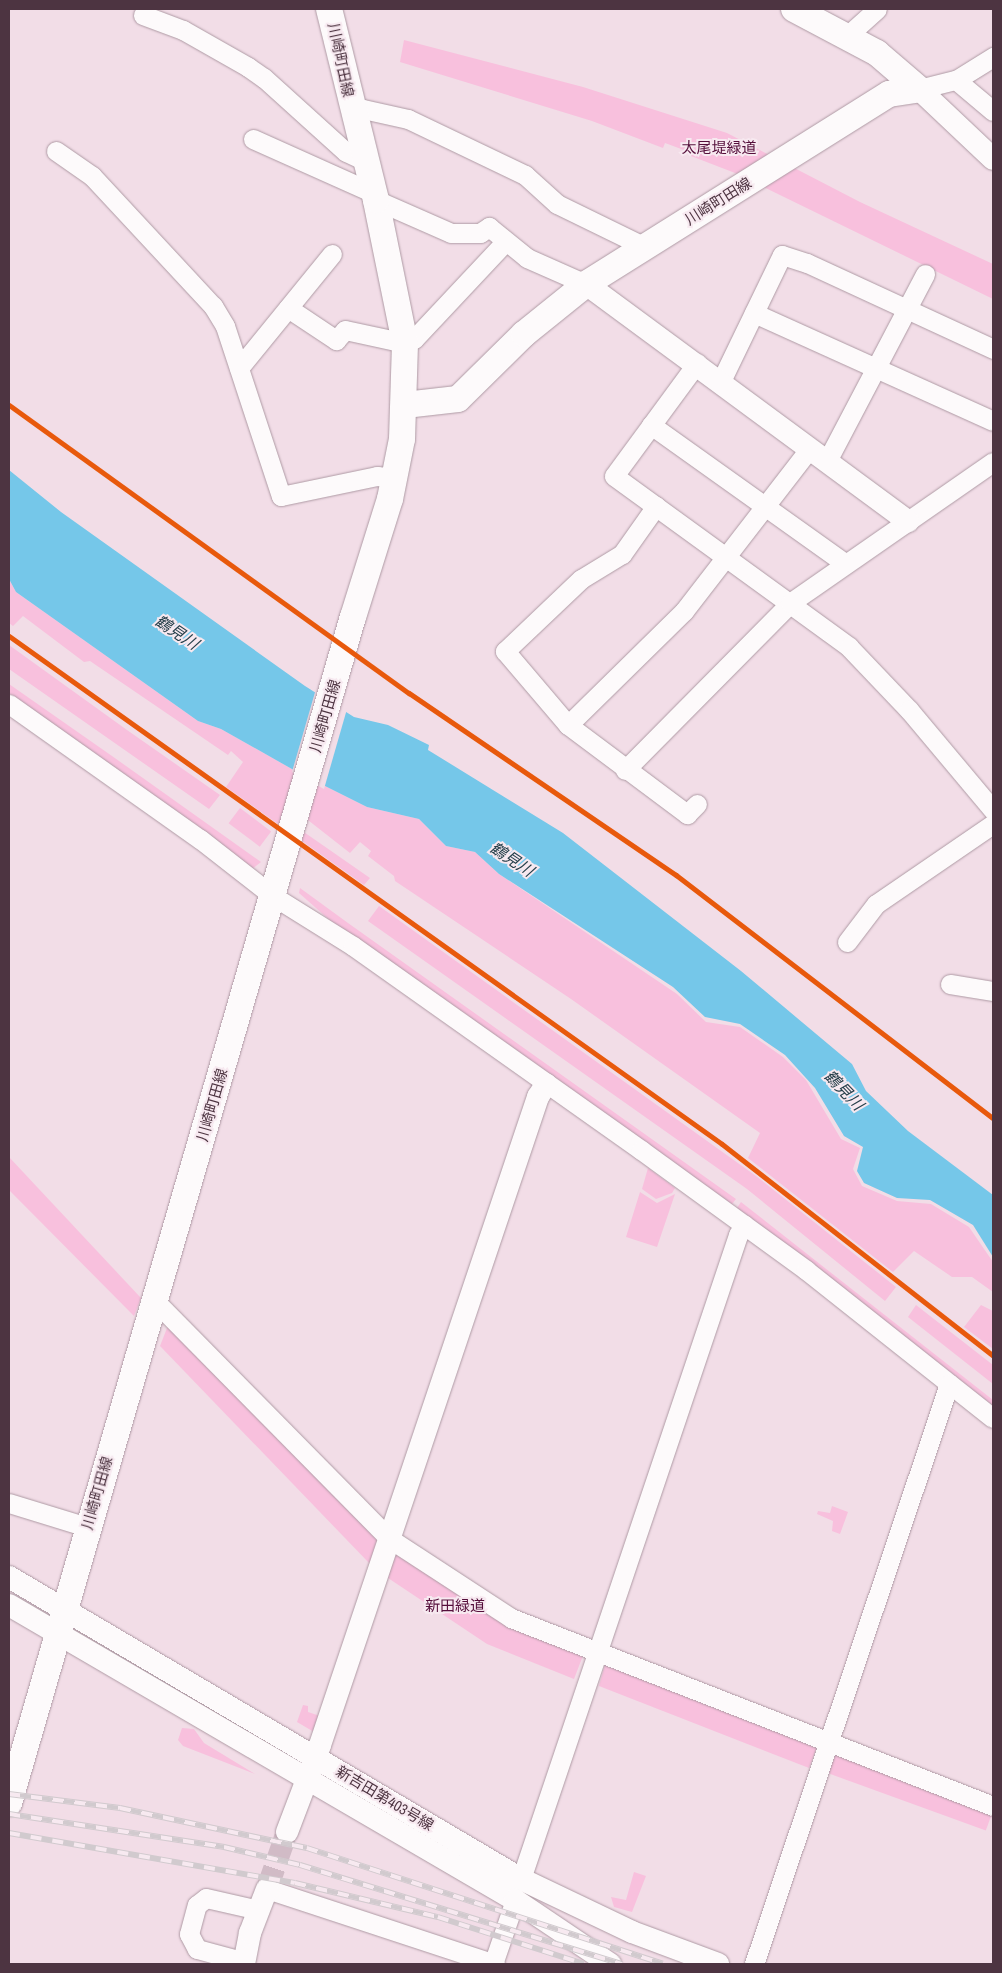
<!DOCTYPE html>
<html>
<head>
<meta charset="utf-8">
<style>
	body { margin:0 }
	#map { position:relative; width:1002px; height:1973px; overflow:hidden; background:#f2dde7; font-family:"Archivo Narrow","Noto Sans JP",sans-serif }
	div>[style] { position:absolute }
	.green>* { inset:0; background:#f8c0dd; transform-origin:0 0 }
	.water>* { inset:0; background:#75c7e9 }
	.pier>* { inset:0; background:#f2dde7 }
	.tertiary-tunnel>* { height:22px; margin-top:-11px; transform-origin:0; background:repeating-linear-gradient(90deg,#d1bbc6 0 22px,transparent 0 33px) }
	.roads { filter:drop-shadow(0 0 1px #ae9aa4) drop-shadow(0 0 1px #ae9aa4) }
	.minor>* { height:19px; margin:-9.5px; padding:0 9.5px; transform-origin:9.5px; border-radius:9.5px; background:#fdfafb }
	.tertiary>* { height:22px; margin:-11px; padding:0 11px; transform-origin:11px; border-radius:11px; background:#fdfafb }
	.secondary>* { height:26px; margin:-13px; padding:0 13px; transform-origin:13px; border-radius:13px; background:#fdfafb }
	.rail>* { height:5.5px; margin-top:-2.75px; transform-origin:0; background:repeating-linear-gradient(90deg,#f7e9f0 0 11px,#d1cace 0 22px); box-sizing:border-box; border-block:1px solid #d1cace }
	.cycleway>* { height:5px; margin:-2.5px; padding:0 2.5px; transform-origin:2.5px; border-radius:2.5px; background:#e8590c }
	span { translate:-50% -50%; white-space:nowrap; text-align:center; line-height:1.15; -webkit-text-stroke:4px #f7e9f0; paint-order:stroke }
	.street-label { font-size:15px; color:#4d3441 }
	.park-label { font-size:15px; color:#550f3b }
	.water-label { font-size:16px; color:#253f4a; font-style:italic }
	.frame { position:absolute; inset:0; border:10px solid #4d3441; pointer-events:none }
</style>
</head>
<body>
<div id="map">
	<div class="green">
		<i style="clip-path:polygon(404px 40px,583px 87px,727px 133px,860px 202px,993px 264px,993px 299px,735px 173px,691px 156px,692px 153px,665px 143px,663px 148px,592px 121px,400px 62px)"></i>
		<i style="clip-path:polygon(9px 579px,16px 592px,198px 721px,221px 729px,299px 773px,367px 807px,419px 819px,446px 846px,475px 852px,499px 874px,677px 994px,706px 1022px,740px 1027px,783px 1057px,806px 1080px,841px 1139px,860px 1148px,853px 1169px,862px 1186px,897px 1201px,931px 1204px,969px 1227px,993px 1262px,993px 1292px,972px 1277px,952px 1277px,914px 1251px,893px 1272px,748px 1158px,760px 1133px,571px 999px,395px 881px,394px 876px,368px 856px,371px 851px,360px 842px,350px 853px,290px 806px,288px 821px,370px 878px,364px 885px,226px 787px,243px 762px,231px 751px,228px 755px,90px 661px,84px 662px,23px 616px,13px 626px,9px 623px)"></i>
		<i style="clip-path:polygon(9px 645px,127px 730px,220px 795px,209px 809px,9px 669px)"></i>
		<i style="clip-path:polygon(9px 684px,112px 756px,261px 862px,252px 869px,9px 694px)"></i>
		<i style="left:240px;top:808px;width:39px;height:19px;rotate:37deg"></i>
		<i style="clip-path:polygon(300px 888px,348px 923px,736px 1199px,729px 1208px,342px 931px,299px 893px)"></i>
		<i style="clip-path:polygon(379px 906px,756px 1176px,896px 1287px,885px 1301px,747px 1189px,368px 921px)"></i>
		<i style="clip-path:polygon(9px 1157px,141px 1298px,134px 1316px,9px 1190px)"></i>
		<i style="clip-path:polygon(648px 1168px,675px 1188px,672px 1193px,656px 1199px,642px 1189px)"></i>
		<i style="clip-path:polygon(640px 1192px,657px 1203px,675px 1194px,657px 1247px,626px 1237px)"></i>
		<i style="clip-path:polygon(741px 1202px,993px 1400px,993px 1406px,737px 1208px)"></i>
		<i style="clip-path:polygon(916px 1305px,993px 1365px,993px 1384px,908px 1317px)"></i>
		<i style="clip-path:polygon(981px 1305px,993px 1311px,993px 1349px,964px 1327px)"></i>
		<i style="clip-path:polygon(169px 1323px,380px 1538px,370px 1564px,160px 1346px)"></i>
		<i style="clip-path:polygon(832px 1506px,848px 1512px,840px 1534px,832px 1531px,833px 1521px,817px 1514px,818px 1511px,830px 1513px)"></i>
		<i style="clip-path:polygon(403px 1553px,584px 1653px,574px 1679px,487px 1644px,388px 1578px,393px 1555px)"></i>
		<i style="clip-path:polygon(606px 1661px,817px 1747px,809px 1768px,599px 1686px)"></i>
		<i style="clip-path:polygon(303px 1705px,308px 1706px,308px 1712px,320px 1716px,314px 1732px,297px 1722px)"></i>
		<i style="clip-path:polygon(182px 1728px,194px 1729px,204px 1743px,255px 1774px,183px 1746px,178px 1740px)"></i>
		<i style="left:831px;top:1753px;width:172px;height:20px;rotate:20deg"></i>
		<i style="clip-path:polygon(634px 1872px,646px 1876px,632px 1912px,614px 1907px,611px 1897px,626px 1900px)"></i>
	</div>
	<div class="water">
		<i style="clip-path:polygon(9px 470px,61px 512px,305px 686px,354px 717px,388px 725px,429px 745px,428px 750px,563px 833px,741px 971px,852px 1064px,866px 1091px,908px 1131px,993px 1195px,993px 1257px,973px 1225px,930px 1200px,897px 1198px,864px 1183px,857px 1171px,863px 1147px,844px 1136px,815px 1088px,785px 1055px,740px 1024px,705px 1017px,673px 987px,499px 874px,475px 852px,446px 846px,419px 819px,367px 807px,299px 773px,221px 729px,198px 721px,16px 592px,9px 579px)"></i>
	</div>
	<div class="pier">
		<i style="clip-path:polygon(316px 689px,347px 709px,324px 789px,292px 772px)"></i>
	</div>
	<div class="tertiary-tunnel">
		<i style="left:267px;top:1889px;width:60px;rotate:-70.7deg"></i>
	</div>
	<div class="roads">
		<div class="minor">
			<i style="left:143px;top:15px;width:43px;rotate:20.6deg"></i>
			<i style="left:183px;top:30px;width:75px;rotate:29.6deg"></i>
			<i style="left:248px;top:67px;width:19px;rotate:35deg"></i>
			<i style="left:264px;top:78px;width:110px;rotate:42.1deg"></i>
			<i style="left:346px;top:152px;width:23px;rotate:25deg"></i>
			<i style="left:847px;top:36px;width:40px;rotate:-42deg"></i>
			<i style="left:956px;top:80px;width:48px;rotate:40deg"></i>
			<i style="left:919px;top:89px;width:38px;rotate:-14deg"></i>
			<i style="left:956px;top:80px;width:44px;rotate:-31.9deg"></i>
			<i style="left:353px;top:112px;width:10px;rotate:-17deg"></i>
			<i style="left:363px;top:109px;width:46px;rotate:12.5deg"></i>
			<i style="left:408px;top:119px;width:130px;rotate:25.6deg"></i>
			<i style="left:525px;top:175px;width:43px;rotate:42.2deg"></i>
			<i style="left:557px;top:204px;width:98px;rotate:26deg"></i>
			<i style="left:253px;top:139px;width:133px;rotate:24.1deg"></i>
			<i style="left:56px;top:151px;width:44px;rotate:34.8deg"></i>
			<i style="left:92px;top:176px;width:178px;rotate:47.1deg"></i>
			<i style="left:213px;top:306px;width:23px;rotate:59deg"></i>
			<i style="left:225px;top:326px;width:179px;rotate:71.8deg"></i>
			<i style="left:281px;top:496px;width:98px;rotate:-11.8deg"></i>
			<i style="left:377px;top:476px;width:18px;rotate:6deg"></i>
			<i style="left:376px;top:200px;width:82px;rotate:23.7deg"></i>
			<i style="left:451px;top:233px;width:29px"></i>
			<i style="left:480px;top:233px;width:11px;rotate:-34deg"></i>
			<i style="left:489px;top:227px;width:49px;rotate:39.2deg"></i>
			<i style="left:527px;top:258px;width:64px;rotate:23.8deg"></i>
			<i style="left:288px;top:308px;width:58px;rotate:33.7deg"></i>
			<i style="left:336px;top:340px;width:13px;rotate:-48deg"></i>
			<i style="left:345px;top:330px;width:61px;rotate:12.2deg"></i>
			<i style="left:405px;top:343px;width:10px;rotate:-24deg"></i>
			<i style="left:414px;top:339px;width:134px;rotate:-46.8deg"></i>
			<i style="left:754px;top:313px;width:262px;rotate:24.3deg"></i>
			<i style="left:697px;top:363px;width:140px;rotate:126.3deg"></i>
			<i style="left:614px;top:476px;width:291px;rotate:36deg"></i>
			<i style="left:849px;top:647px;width:87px;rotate:46.4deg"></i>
			<i style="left:909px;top:710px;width:131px;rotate:50deg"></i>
			<i style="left:239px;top:368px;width:147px;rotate:-50.8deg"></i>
			<i style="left:721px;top:381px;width:140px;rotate:-64.2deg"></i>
			<i style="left:782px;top:255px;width:26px;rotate:18deg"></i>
			<i style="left:807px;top:263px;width:205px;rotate:24.8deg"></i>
			<i style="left:651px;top:425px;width:239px;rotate:35.5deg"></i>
			<i style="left:827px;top:461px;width:211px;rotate:-62.3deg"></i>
			<i style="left:656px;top:506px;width:59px;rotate:125.3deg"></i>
			<i style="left:622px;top:554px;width:48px;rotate:148.6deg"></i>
			<i style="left:581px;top:579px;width:105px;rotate:136.5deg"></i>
			<i style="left:505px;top:651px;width:97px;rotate:49.6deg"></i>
			<i style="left:568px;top:725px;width:149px;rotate:36.8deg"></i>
			<i style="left:687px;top:814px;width:14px;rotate:-45deg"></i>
			<i style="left:9px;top:704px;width:234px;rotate:35.3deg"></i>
			<i style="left:200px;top:839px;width:93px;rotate:38deg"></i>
			<i style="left:273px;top:896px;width:94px;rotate:32deg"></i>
			<i style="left:353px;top:946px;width:353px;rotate:35.3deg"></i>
			<i style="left:641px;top:1150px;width:204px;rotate:36deg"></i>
			<i style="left:806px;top:1270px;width:238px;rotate:38.4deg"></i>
			<i style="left:568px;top:725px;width:163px;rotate:-44.5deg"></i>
			<i style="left:684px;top:611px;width:206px;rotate:-52.3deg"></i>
			<i style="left:625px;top:770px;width:235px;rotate:-45.3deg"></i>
			<i style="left:790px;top:603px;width:247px;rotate:-34.8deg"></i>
			<i style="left:847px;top:942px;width:48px;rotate:-52.7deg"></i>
			<i style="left:876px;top:904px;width:142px;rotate:-34.4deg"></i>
			<i style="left:950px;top:984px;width:44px;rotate:9.2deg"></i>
			<i style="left:154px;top:1300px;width:336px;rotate:45.4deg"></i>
			<i style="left:390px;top:1539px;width:145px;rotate:33.1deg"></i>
			<i style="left:511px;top:1618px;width:517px;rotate:21.31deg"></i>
			<i style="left:9px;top:1503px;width:82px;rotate:17.1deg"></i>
			<i style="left:521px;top:1879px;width:680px;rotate:-71.38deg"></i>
			<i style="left:738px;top:1235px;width:12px;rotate:-59deg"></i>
			<i style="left:267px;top:1889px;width:240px;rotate:18.2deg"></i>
			<i style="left:245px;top:1962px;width:50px;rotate:-164.8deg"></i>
			<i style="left:197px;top:1949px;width:17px;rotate:-118deg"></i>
			<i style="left:189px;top:1934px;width:30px;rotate:-75deg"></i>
			<i style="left:197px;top:1905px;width:11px;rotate:-38deg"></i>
			<i style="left:206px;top:1898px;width:54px;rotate:12.8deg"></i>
			<i style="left:493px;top:1964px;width:68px;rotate:-71deg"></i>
			<i style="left:754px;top:1964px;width:612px;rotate:-71.42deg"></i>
		</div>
		<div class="tertiary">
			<i style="left:919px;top:89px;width:102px;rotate:43.4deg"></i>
			<i style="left:586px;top:284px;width:400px;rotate:36.4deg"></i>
			<i style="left:9px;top:1577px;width:594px;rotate:30.53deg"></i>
			<i style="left:521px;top:1879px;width:123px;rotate:25.5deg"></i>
			<i style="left:632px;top:1932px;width:92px;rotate:20.4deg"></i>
			<i style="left:9px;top:1605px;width:586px;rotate:30.24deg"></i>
			<i style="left:515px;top:1900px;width:115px;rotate:34deg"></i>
			<i style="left:287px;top:1832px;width:93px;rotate:-69.2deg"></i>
			<i style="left:320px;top:1745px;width:684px;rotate:-71.41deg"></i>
			<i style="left:538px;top:1097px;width:15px;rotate:-58deg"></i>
			<i style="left:244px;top:1964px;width:32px;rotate:-79deg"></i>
			<i style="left:250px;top:1933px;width:47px;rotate:-68.9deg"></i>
		</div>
		<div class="secondary">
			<i style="left:794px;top:9px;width:94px;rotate:27.9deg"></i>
			<i style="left:877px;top:53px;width:55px;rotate:40.6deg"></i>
			<i style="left:405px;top:405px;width:53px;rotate:-6.5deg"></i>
			<i style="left:458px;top:399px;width:93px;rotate:-44.6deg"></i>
			<i style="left:524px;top:334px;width:80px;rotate:-38.9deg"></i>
			<i style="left:586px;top:284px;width:358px;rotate:-32.1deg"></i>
			<i style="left:889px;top:94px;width:30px;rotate:-9deg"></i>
			<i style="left:9px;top:1803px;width:1235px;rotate:-73.83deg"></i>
			<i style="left:353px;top:617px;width:124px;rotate:-72.6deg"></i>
			<i style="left:390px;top:499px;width:61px;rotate:-78.7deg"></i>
			<i style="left:402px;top:439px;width:96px;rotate:-88.2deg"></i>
			<i style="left:405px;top:343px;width:146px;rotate:-101.5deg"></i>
			<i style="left:376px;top:200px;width:197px;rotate:-103.8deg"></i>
		</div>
	</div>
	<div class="rail">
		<i style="left:9px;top:1794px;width:112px;rotate:7.2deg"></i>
		<i style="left:120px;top:1808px;width:191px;rotate:12.1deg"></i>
		<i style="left:307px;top:1848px;width:374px;rotate:18deg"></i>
		<i style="left:9px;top:1814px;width:218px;rotate:8.7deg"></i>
		<i style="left:224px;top:1847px;width:78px;rotate:13.3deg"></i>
		<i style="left:300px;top:1865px;width:337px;rotate:17.1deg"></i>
		<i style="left:9px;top:1833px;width:290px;rotate:9.9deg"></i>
		<i style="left:295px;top:1883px;width:147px;rotate:13.4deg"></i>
		<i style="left:438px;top:1917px;width:153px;rotate:17.8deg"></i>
	</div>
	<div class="cycleway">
		<i style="left:9px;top:405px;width:493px;rotate:35.8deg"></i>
		<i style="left:409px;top:693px;width:323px;rotate:34.3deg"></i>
		<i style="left:676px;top:875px;width:399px;rotate:37.5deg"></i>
		<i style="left:9px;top:636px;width:875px;rotate:35.47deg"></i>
		<i style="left:722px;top:1144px;width:344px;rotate:38deg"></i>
	</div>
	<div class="street-label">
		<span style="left:341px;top:60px;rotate:78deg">川崎町田線</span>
		<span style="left:718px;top:201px;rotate:-32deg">川崎町田線</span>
		<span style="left:325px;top:716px;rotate:-74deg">川崎町田線</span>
		<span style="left:212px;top:1105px;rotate:-74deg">川崎町田線</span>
		<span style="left:97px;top:1493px;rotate:-74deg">川崎町田線</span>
		<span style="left:385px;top:1798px;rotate:31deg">新吉田第403号線</span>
	</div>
	<div class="park-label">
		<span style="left:719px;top:148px">太尾堤緑道</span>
		<span style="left:455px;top:1606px">新田緑道</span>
	</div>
	<div class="water-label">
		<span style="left:177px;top:632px;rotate:34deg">鶴見川</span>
		<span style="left:512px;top:859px;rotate:34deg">鶴見川</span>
		<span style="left:844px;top:1090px;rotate:46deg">鶴見川</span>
	</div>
	<div class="frame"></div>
</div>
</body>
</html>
